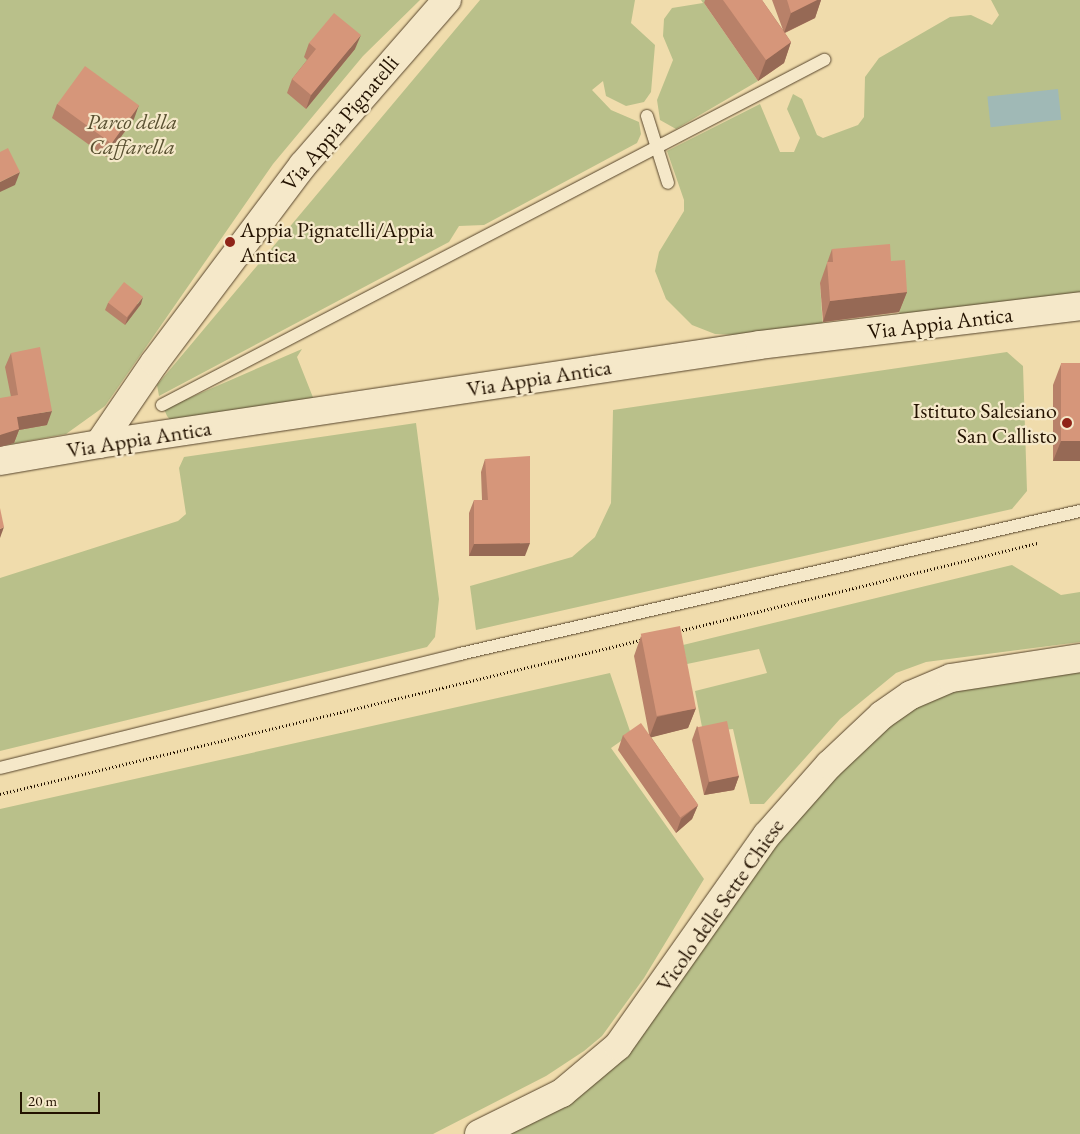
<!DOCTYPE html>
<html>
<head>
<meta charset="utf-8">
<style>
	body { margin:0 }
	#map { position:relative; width:1080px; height:1134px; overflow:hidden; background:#f0dcac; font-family:"EB Garamond",serif }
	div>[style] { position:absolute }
	.green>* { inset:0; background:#b9c08a }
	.water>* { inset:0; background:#a0b9b6; transform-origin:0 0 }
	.path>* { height:3px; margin-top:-1.5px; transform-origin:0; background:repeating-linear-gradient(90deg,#231200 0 1px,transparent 0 3.5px) }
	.roads { filter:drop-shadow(0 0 1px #56442b) drop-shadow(0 0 1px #56442b) }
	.service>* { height:12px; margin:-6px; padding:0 6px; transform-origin:6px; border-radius:6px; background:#f5e8c9 }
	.tertiary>* { height:28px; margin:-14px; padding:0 14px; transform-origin:14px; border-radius:14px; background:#f5e8c9 }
	.secondary>* { height:28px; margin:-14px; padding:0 14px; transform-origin:14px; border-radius:14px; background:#f5e8c9 }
	.wall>* { inset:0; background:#b88169 }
	.shaded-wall>* { inset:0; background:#966955 }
	.building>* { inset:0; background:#d6967a; transform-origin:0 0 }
	.dots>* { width:14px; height:14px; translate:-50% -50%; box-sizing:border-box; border:2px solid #f5e8c9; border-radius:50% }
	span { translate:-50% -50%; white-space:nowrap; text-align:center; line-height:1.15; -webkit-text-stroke:4.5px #f5e8c9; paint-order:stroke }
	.park-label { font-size:22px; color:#584f30; font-style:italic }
	.street-label { font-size:22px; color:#231200 }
	.poi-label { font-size:22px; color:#231200 }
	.left { translate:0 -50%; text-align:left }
	.right { translate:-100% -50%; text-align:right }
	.scale { position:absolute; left:20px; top:1092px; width:80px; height:22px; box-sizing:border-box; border:2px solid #231200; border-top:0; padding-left:6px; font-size:15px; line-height:18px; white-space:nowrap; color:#231200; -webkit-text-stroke:4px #f5e8c9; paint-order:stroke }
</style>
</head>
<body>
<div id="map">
	<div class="green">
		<i style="clip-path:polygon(0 0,420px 0,363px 56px,273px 164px,105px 406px,66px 434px,0 446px)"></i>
		<i style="clip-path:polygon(480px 0,635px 0,631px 23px,655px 45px,651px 92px,644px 102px,626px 106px,606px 96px,603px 81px,592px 90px,611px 110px,639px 122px,641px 134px,637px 143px,484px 225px,459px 226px,449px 242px,159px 396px,157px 385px)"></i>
		<i style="clip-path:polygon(701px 0,708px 0,704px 3px,758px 81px,676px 129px,660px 120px,657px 100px,673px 60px,663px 36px,664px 19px,672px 8px,703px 3px)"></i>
		<i style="clip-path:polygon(991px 0,1080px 0,1080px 293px,900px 322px,897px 281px,825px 269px,825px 283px,820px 283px,823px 328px,738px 335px,715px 334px,692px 325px,666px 299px,655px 271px,659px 252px,684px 211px,684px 200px,667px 151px,760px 104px,780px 152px,794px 152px,800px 138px,787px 109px,793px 94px,802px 99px,817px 135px,823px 138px,858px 125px,864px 117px,865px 77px,879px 58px,950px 17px,971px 15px,992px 25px,999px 15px)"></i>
		<i style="clip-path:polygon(302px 349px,297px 357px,314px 400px,173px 423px,167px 416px,164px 409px)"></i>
		<i style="clip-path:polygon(1007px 352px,1023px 366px,1027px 491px,1012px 509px,476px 630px,470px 586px,572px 557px,595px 537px,611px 503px,613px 410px)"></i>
		<i style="clip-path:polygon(416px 423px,439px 599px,435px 637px,427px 647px,0 751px,0 578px,178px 521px,186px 514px,179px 468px,184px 457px)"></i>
		<i style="clip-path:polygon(1012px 565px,1061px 595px,1080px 592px,1080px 642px,926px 662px,896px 673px,840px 719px,764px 804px,750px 804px,733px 729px,703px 732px,695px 691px,767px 673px,759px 649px,687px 664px,683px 645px)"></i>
		<i style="clip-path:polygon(1080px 668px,1080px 1134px,499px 1134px,566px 1100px,755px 861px,865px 739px,944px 688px)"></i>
		<i style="clip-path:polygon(610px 673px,631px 734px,611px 748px,704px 879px,644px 978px,602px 1036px,584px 1051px,546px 1076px,433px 1134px,0 1134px,0 809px)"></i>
	</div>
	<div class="water">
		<i style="left:1058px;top:89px;width:31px;height:71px;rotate:84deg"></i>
	</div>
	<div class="path">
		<i style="left:679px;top:631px;width:369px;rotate:-13.8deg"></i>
		<i style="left:0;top:794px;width:659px;rotate:-13.51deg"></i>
	</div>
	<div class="roads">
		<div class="service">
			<i style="left:647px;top:116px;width:70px;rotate:72.6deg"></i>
			<i style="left:162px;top:405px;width:747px;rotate:-27.53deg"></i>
			<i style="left:0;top:768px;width:474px;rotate:-13.9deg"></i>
			<i style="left:460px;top:654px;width:636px;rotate:-12.99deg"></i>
		</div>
		<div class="tertiary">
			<i style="left:0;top:461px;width:100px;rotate:-9.7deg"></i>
		</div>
		<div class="secondary">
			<i style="left:99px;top:444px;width:668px;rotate:-8.52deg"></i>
			<i style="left:760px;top:345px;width:322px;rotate:-6.9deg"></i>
			<i style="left:99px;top:444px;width:99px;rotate:-55.7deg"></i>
			<i style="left:155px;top:362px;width:246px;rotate:-53.1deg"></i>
			<i style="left:303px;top:165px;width:219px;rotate:-48.9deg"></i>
			<i style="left:479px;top:1134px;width:93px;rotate:-26.3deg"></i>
			<i style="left:562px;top:1093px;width:73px;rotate:-40deg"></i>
			<i style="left:618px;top:1046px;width:258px;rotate:-54.8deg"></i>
			<i style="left:767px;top:835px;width:94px;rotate:-48.5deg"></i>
			<i style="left:829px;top:765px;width:73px;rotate:-43.3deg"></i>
			<i style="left:882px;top:715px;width:35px;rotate:-35deg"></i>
			<i style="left:911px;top:695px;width:43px;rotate:-23deg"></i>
			<i style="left:951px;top:678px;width:131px;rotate:-8.8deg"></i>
		</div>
	</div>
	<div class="wall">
		<i style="clip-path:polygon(705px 0,762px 0,783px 30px,772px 0,821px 0,815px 18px,785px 33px,791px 42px,784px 63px,758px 81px,704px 3px)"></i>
		<i style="clip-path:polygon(309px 43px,355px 49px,306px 109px,287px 93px,292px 79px,307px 60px,304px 57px)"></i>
		<i style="clip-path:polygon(57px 104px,134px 119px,106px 157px,52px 118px)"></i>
		<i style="clip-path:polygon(832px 249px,891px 261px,907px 292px,899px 312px,823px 322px,820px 283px)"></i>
		<i style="clip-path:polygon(108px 303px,141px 304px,125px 325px,105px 310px)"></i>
		<i style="clip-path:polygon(11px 353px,47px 425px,19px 430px,14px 443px,11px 397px,5px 367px)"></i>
		<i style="clip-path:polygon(1080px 363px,1080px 461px,1053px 461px,1053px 385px,1061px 364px)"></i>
		<i style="clip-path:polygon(485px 459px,525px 556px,469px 556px,469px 513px,474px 500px,482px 500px,481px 472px)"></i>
		<i style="clip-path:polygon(641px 636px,696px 708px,688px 728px,651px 737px,698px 805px,692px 819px,676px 833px,618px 750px,623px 735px,649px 734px,634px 656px)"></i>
		<i style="clip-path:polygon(697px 726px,739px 776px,734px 790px,704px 795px,692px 740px)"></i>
	</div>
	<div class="shaded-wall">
		<i style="clip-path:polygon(817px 0,821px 0,815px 18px,784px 33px,791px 13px)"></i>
		<i style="clip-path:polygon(361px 35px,355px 49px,306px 109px,311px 95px)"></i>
		<i style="clip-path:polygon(791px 42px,784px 63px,758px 81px,766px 60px)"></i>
		<i style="clip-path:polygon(139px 105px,134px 119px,106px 157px,111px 143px)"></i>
		<i style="clip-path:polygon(20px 172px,15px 185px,0 192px,0 182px)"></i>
		<i style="clip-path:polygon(907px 292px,899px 312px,823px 322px,830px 301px)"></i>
		<i style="clip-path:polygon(143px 297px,141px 304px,125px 325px,128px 317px)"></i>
		<i style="clip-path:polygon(52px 411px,47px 425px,19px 430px,14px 443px,0 447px,0 435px,17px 417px)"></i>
		<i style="clip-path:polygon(1061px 441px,1080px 441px,1080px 461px,1053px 461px)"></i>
		<i style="clip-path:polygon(4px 527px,0 538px,0 529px)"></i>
		<i style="clip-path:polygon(530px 543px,525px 556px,469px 556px,474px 544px)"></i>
		<i style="clip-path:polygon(696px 708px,688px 728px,649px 738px,657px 717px)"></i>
		<i style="clip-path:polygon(739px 776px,734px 790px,704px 795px,709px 781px)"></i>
		<i style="clip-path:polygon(698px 805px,692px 819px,676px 833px,681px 819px)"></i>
	</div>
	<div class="building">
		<i style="clip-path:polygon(723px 0,762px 0,791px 42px,766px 60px)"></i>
		<i style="clip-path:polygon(787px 0,817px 0,791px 13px)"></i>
		<i style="clip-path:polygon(334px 13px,361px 35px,311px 95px,292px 79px,316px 49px,309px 43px)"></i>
		<i style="left:85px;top:66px;width:67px;height:47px;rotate:36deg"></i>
		<i style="clip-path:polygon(8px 148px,20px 172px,0 182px,0 152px)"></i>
		<i style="clip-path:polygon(890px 244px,891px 261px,905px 260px,907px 292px,830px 301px,827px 262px,833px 262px,832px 249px)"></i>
		<i style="left:124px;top:282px;width:24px;height:26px;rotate:38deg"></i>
		<i style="clip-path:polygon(40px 347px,52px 411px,17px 417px,19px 429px,0 435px,0 398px,18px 395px,11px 353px)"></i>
		<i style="left:1080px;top:363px;width:78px;height:19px;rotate:90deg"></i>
		<i style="clip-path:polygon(530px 456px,530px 543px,474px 544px,474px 500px,488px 500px,485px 459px)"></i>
		<i style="clip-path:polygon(0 508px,4px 527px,0 529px)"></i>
		<i style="left:680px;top:626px;width:84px;height:40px;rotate:79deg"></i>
		<i style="left:727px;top:721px;width:56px;height:30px;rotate:78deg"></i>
		<i style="left:641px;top:723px;width:100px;height:22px;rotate:55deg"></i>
	</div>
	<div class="dots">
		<i style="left:230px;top:242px;background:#8f2418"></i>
		<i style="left:1067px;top:423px;background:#8f2418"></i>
	</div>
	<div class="park-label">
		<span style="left:132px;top:134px">Parco della<br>Caffarella</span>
	</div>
	<div class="street-label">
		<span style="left:340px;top:123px;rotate:-50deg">Via Appia Pignatelli</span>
		<span style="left:940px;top:323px;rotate:-7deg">Via Appia Antica</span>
		<span style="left:539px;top:378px;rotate:-9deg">Via Appia Antica</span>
		<span style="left:139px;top:439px;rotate:-9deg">Via Appia Antica</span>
		<span style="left:720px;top:905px;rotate:-55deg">Vicolo delle Sette Chiese</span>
	</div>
	<div class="poi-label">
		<span class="left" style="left:240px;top:242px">Appia Pignatelli/Appia<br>Antica</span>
		<span class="right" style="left:1057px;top:423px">Istituto Salesiano<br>San Callisto</span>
	</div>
	<div class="scale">20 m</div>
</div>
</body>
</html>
